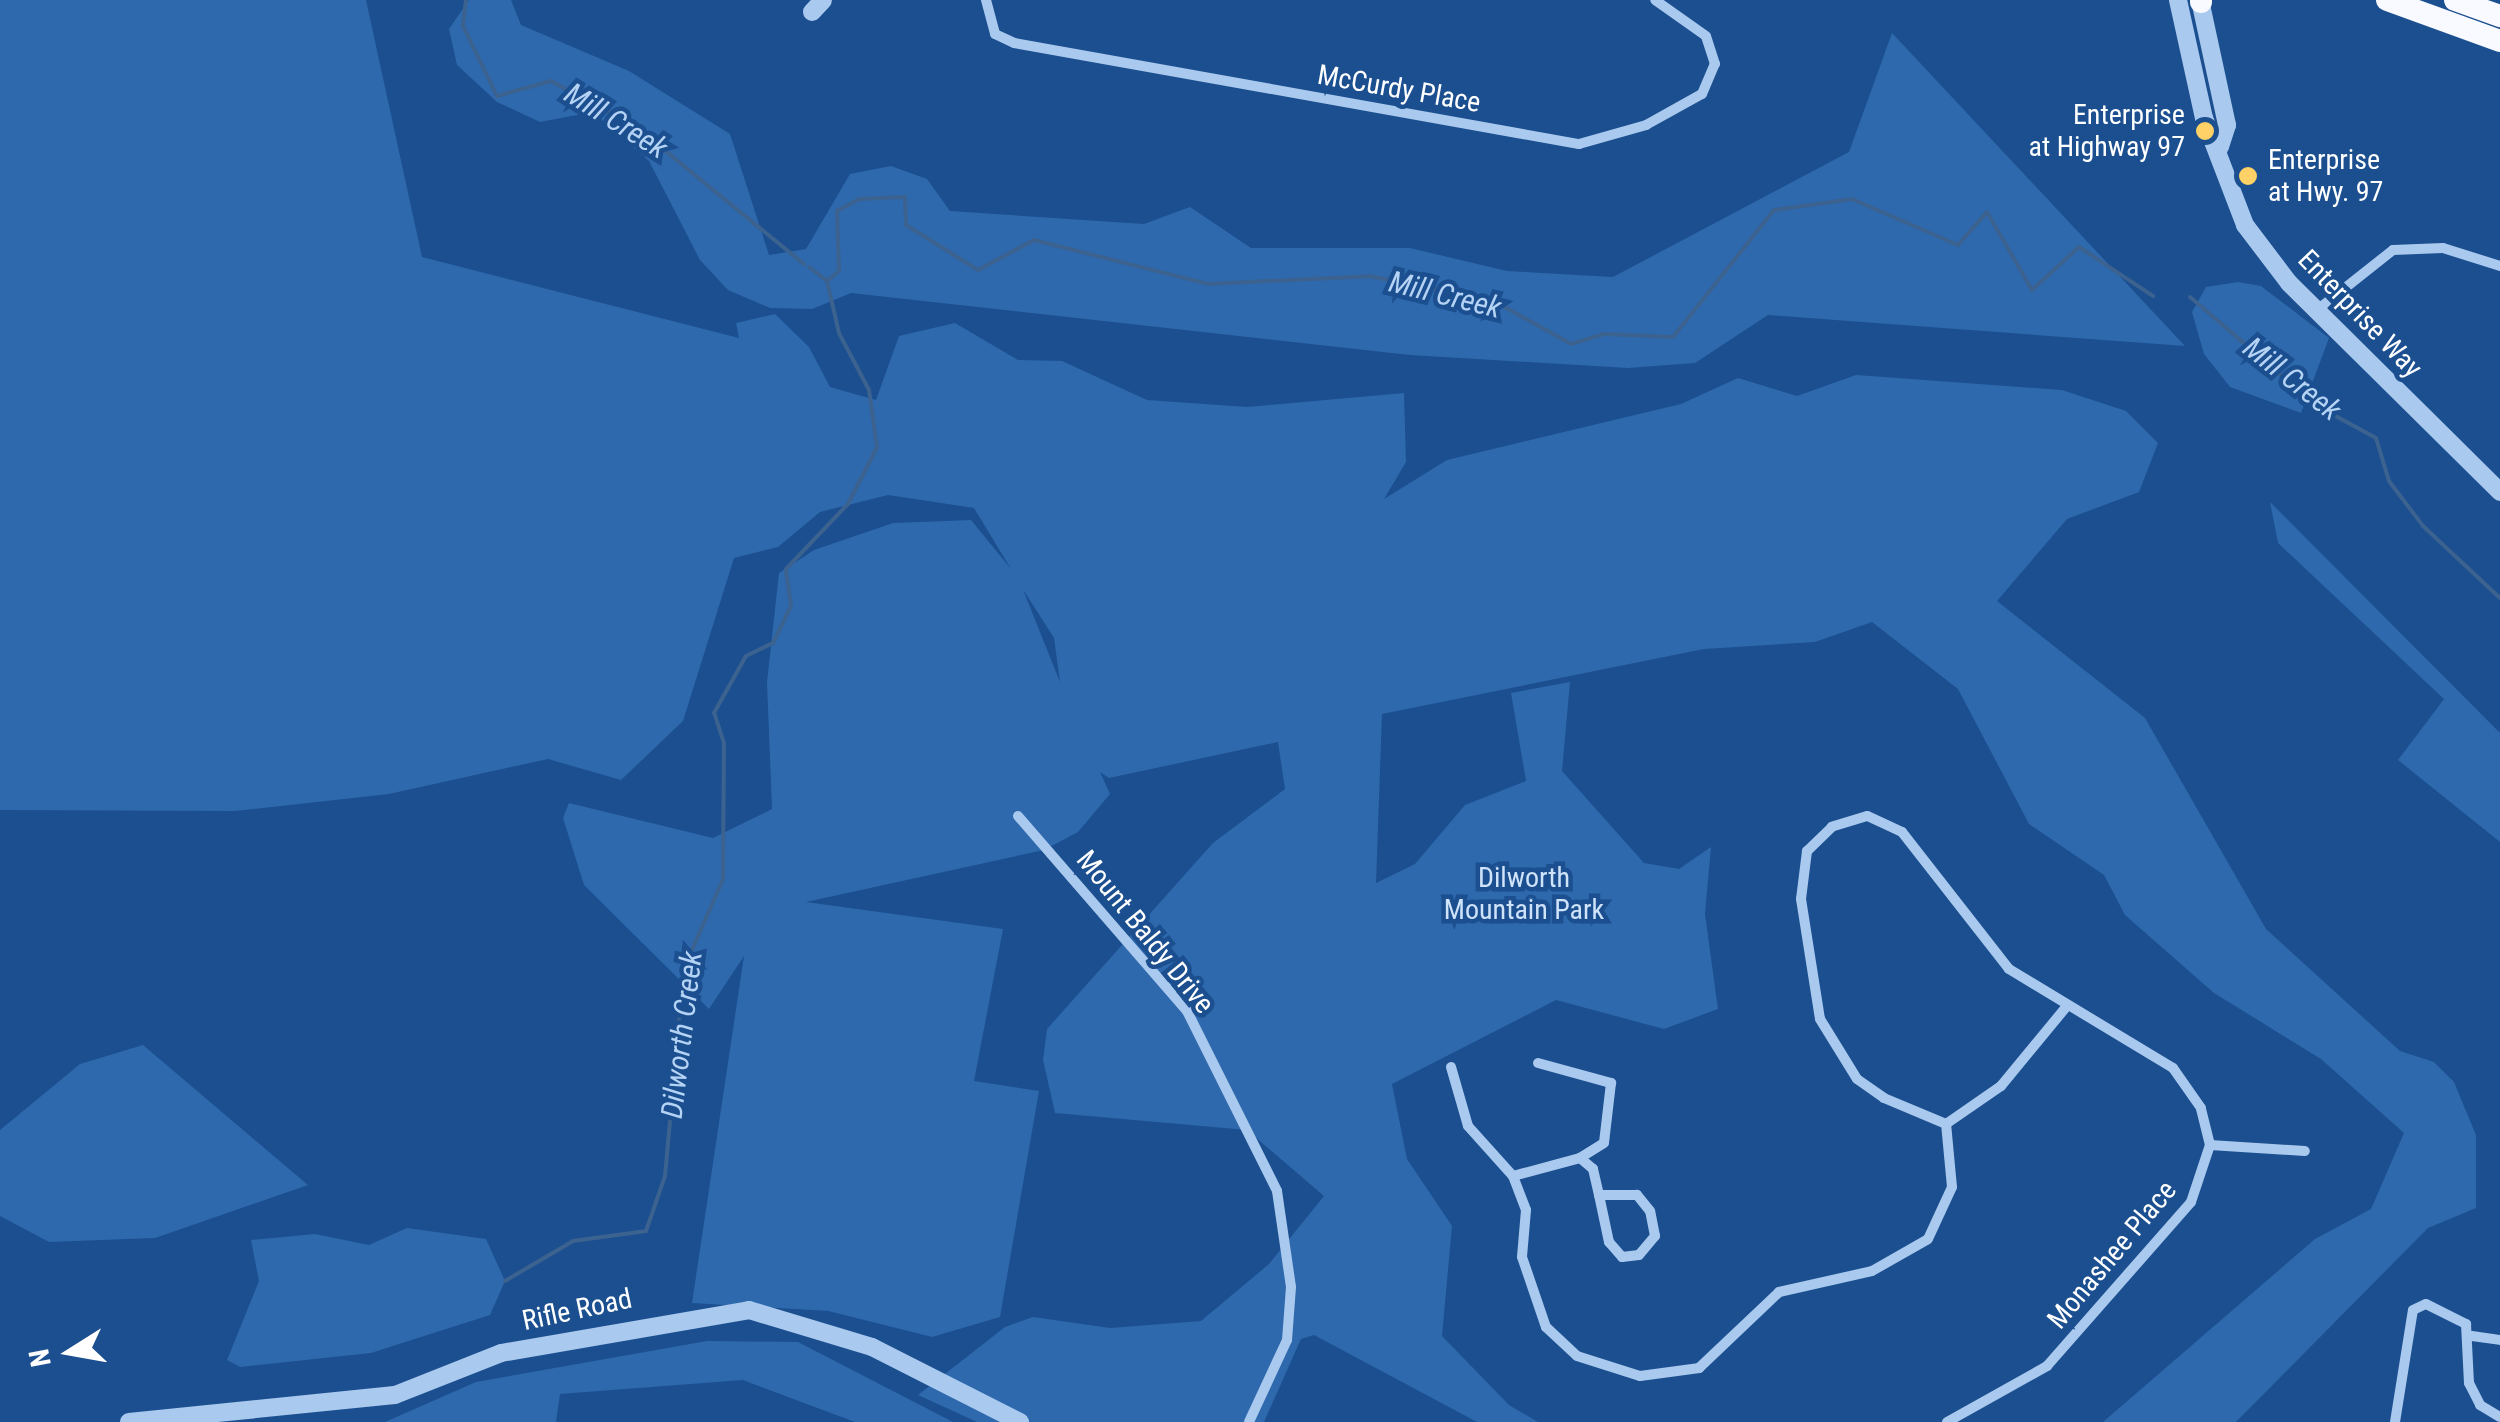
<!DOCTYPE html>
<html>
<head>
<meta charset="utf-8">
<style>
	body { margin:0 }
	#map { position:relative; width:2500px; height:1422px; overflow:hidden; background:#1b4f8f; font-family:"Roboto Condensed",sans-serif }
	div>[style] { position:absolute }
	.green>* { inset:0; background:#2e69ad }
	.stream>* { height:4px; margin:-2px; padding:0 2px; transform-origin:2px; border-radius:2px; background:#3c6290 }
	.minor>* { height:10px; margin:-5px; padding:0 5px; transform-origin:5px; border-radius:5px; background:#a9c9ee }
	.tertiary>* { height:18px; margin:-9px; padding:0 9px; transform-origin:9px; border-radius:9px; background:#a9c9ee }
	.trunk>* { height:22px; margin:-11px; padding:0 11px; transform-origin:11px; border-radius:11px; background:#f8faff }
	.dots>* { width:28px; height:28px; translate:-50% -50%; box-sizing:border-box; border:5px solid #1b4f8f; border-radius:50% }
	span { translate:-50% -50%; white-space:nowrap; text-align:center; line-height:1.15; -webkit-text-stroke:9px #1b4f8f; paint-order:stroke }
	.street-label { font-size:28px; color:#fff }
	.poi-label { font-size:28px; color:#fff }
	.right { translate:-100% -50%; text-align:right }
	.left { translate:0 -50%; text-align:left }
	.park-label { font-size:28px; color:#cfe3fa }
	.water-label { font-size:30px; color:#b5d3f5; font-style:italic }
	.north { position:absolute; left:20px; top:1302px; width:100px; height:100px; -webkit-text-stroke:8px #1b4f8f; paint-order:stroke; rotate:259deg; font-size:28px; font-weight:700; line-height:40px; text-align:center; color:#fff }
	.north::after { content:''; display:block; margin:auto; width:35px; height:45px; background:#fff; clip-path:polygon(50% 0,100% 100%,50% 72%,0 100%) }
</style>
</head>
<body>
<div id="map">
	<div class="green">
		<i style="clip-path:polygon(evenodd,0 0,366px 0,422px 257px,739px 338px,736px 323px,775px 314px,809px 347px,830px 387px,876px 400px,899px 336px,955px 323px,1018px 360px,1062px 361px,1147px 400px,1247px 407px,1404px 393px,1406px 462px,1384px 499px,1447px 460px,1681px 404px,1738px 378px,1797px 396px,1856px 375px,2062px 390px,2126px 411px,2158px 443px,2139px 492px,2067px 519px,1997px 601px,2145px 718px,2266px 929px,2400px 1051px,2434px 1062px,2454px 1082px,2476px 1135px,2476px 1208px,2428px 1228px,2236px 1422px,2103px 1422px,2315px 1239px,2371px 1209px,2404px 1133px,2321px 1059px,2214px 993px,2125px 915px,2104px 875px,2029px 824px,1958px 689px,1872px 622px,1815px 642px,1704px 649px,1382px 714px,1376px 883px,1415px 864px,1465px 805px,1526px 781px,1511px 693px,1570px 682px,1562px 771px,1644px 863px,1679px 869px,1711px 847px,1705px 914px,1718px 1009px,1664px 1029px,1556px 1000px,1392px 1084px,1407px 1159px,1452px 1226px,1442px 1336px,1509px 1405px,1538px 1422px,1477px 1422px,1314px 1335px,1301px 1339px,1264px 1422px,977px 1422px,918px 1395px,1005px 1327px,1033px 1317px,1110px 1328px,1201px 1321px,1269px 1264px,1324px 1196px,1247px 1130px,1055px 1113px,1043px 1060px,1047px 1029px,1213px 843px,1285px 789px,1278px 742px,1109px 778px,1100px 772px,1110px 794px,1078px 832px,1044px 850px,806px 902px,1003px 929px,974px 1081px,1039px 1091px,1000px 1317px,932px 1337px,828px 1311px,692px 1303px,744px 956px,709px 1009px,584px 885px,563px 818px,569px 803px,713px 838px,772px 809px,767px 682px,779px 573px,814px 550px,893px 523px,971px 520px,1011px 569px,974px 508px,888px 495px,820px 512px,778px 547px,734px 558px,683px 721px,621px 780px,548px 759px,389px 794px,235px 811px,0 810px,0 0,1024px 591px,1054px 638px,1060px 682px,1024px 592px,1024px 591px)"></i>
		<i style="clip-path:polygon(469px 0,511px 0,521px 25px,629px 71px,730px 134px,769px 255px,806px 249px,850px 174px,891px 166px,927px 179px,950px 211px,1144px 224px,1190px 207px,1251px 248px,1410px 248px,1507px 271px,1613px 277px,1849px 152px,1892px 33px,2185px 346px,1768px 315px,1695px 363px,1628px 368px,1410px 355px,851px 293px,812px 309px,770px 308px,728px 290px,700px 260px,649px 161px,593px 112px,540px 122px,497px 102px,457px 65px,449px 29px)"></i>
		<i style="clip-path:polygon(2238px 282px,2261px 286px,2329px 338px,2301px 413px,2230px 387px,2204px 354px,2192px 312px,2206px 287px)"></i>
		<i style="clip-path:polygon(2270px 502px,2500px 733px,2500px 842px,2398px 760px,2444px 699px,2278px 543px)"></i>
		<i style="clip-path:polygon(143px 1045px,308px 1185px,155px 1238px,49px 1242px,0 1216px,0 1130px,80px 1064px)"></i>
		<i style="clip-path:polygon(407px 1228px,486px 1239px,505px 1281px,490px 1315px,371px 1353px,240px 1367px,227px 1360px,259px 1281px,251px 1240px,315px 1234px,369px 1245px)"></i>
		<i style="clip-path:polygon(707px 1341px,798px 1342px,953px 1422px,855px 1422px,743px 1380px,560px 1394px,556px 1422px,385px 1422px,476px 1382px)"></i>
	</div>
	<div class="stream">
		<i style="left:466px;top:0;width:26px;rotate:97deg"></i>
		<i style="left:463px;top:26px;width:78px;rotate:64.1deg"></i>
		<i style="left:497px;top:96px;width:56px;rotate:-15.5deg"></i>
		<i style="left:551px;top:81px;width:97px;rotate:28.4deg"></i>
		<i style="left:636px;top:127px;width:217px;rotate:39.2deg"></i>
		<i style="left:809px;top:267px;width:23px;rotate:38deg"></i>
		<i style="left:827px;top:281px;width:16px;rotate:-40deg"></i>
		<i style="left:839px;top:271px;width:60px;rotate:-91.9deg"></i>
		<i style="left:837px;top:211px;width:26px;rotate:-28deg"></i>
		<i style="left:860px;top:199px;width:45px;rotate:-2.5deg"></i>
		<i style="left:905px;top:197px;width:28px;rotate:88deg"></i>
		<i style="left:906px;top:225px;width:85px;rotate:32deg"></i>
		<i style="left:978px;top:270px;width:64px;rotate:-28.2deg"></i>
		<i style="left:1034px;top:240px;width:179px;rotate:14.2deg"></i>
		<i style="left:1208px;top:284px;width:161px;rotate:-2.8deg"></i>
		<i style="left:1369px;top:276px;width:125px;rotate:11deg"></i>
		<i style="left:1492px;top:300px;width:90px;rotate:29.1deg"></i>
		<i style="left:1571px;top:344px;width:34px;rotate:-17deg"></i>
		<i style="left:1604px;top:334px;width:69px;rotate:2.5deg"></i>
		<i style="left:1673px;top:337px;width:162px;rotate:-51.5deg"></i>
		<i style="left:1774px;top:210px;width:79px;rotate:-8deg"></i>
		<i style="left:1852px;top:199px;width:116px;rotate:23.5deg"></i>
		<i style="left:1958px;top:245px;width:44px;rotate:-48.7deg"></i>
		<i style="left:1987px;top:212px;width:90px;rotate:60deg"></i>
		<i style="left:2032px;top:290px;width:64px;rotate:-42.5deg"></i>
		<i style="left:2079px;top:247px;width:89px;rotate:33.5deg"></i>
		<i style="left:2190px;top:297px;width:170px;rotate:40.5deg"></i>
		<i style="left:2319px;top:407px;width:65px;rotate:28.5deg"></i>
		<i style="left:2376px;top:438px;width:45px;rotate:73.2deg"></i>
		<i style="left:2389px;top:481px;width:56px;rotate:52.9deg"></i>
		<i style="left:2423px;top:526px;width:105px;rotate:43.1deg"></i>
		<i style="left:505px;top:1281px;width:79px;rotate:-30.5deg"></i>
		<i style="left:573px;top:1241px;width:74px;rotate:-7.8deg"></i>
		<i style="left:646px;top:1231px;width:58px;rotate:-70.9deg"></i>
		<i style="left:665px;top:1176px;width:209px;rotate:-84.8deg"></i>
		<i style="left:684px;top:968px;width:97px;rotate:-66.3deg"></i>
		<i style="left:723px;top:879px;width:136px;rotate:-89.6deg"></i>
		<i style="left:724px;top:743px;width:32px;rotate:-108deg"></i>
		<i style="left:714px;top:713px;width:65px;rotate:-60.7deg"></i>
		<i style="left:746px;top:656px;width:30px;rotate:-26deg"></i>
		<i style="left:773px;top:643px;width:41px;rotate:-64.1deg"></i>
		<i style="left:791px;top:606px;width:37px;rotate:-98deg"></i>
		<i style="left:786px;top:569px;width:90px;rotate:-46.4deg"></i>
		<i style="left:848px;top:504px;width:64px;rotate:-63deg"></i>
		<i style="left:877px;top:447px;width:58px;rotate:-98deg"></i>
		<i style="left:869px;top:390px;width:64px;rotate:-117.8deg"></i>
		<i style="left:839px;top:333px;width:53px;rotate:-103deg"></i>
	</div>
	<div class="minor">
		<i style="left:986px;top:0;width:35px;rotate:75deg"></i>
		<i style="left:995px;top:34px;width:21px;rotate:25deg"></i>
		<i style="left:1014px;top:43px;width:574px;rotate:10.14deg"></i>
		<i style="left:1579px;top:144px;width:70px;rotate:-15.8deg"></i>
		<i style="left:1646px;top:125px;width:64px;rotate:-29deg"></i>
		<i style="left:1702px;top:94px;width:33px;rotate:-67deg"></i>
		<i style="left:1715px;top:64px;width:29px;rotate:-108deg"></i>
		<i style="left:1706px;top:36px;width:62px;rotate:-144.8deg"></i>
		<i style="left:2316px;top:311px;width:98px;rotate:-38.4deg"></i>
		<i style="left:2393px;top:250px;width:50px;rotate:-2.3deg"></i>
		<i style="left:2443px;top:248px;width:60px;rotate:17.5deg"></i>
		<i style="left:1018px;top:816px;width:258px;rotate:49.1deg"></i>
		<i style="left:1187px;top:1011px;width:201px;rotate:63.4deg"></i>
		<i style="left:1277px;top:1191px;width:97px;rotate:81.7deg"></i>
		<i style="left:1291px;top:1287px;width:53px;rotate:94.3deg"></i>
		<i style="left:1287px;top:1340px;width:90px;rotate:114.9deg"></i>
		<i style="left:1538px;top:1063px;width:76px;rotate:15.3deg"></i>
		<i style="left:1611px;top:1083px;width:60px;rotate:96.7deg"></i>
		<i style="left:1604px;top:1143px;width:28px;rotate:148deg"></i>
		<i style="left:1451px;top:1067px;width:61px;rotate:73.9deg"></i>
		<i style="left:1468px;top:1126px;width:67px;rotate:48deg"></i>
		<i style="left:1513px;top:1176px;width:36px;rotate:69deg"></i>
		<i style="left:1526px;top:1210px;width:47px;rotate:94.9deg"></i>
		<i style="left:1522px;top:1257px;width:74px;rotate:71.1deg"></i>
		<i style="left:1546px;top:1327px;width:42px;rotate:43.1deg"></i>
		<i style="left:1577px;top:1356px;width:66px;rotate:17.6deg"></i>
		<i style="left:1640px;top:1376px;width:60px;rotate:-7.7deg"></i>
		<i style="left:1699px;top:1368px;width:110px;rotate:-43.5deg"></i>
		<i style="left:1779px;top:1292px;width:95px;rotate:-12.7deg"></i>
		<i style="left:1872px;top:1271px;width:64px;rotate:-29.7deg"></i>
		<i style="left:1928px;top:1239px;width:57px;rotate:-65.2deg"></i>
		<i style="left:1952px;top:1187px;width:63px;rotate:-95.4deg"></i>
		<i style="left:2210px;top:1145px;width:95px;rotate:3.6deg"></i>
		<i style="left:1513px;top:1176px;width:69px;rotate:-15deg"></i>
		<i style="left:1580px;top:1158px;width:17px;rotate:40deg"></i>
		<i style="left:1593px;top:1169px;width:27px;rotate:77deg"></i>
		<i style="left:1599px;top:1195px;width:48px;rotate:78deg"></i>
		<i style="left:1609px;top:1242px;width:20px;rotate:49deg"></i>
		<i style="left:1622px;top:1257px;width:17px;rotate:-7deg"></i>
		<i style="left:1639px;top:1255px;width:25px;rotate:-50deg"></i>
		<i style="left:1655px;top:1236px;width:25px;rotate:-101deg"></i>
		<i style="left:1650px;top:1211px;width:21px;rotate:-129deg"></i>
		<i style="left:1637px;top:1195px;width:38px;rotate:180deg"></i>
		<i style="left:2472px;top:1336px;width:28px;rotate:8deg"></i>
		<i style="left:1947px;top:1422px;width:115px;rotate:-29.2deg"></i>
		<i style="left:2047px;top:1366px;width:218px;rotate:-48.7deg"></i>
		<i style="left:2191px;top:1202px;width:60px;rotate:-71.6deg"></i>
		<i style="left:2210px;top:1145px;width:38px;rotate:-104deg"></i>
		<i style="left:2201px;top:1108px;width:49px;rotate:-125deg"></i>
		<i style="left:2173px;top:1068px;width:192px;rotate:-148.9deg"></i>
		<i style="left:2009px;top:969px;width:174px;rotate:-128deg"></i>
		<i style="left:1902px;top:832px;width:38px;rotate:-155deg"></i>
		<i style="left:1867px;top:816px;width:37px;rotate:163deg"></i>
		<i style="left:1832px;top:827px;width:35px;rotate:136deg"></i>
		<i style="left:1807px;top:851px;width:48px;rotate:97.1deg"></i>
		<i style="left:1801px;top:899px;width:121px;rotate:81deg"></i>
		<i style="left:1820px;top:1019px;width:70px;rotate:58.3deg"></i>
		<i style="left:1857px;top:1079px;width:33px;rotate:35deg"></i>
		<i style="left:1884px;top:1098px;width:67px;rotate:22.8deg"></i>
		<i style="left:1946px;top:1124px;width:67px;rotate:-34.6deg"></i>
		<i style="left:2001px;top:1086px;width:104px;rotate:-50.5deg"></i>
		<i style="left:2395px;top:1422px;width:113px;rotate:-80.9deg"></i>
		<i style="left:2413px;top:1310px;width:14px;rotate:-25deg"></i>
		<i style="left:2426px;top:1304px;width:45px;rotate:26.6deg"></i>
		<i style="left:2466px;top:1324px;width:59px;rotate:87.1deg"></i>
		<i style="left:2469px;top:1383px;width:25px;rotate:63deg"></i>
		<i style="left:2480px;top:1405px;width:23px;rotate:31deg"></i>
	</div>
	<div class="tertiary">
		<i style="left:2178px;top:0;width:121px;rotate:77.6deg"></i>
		<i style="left:2204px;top:118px;width:115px;rotate:69deg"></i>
		<i style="left:2245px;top:225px;width:73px;rotate:52.8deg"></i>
		<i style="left:2289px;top:283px;width:297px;rotate:44.7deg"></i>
		<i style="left:2200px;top:0;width:128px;rotate:77.8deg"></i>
		<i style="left:2227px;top:125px;width:23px;rotate:108deg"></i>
		<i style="left:812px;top:12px;width:16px;rotate:-47deg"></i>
		<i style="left:129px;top:1422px;width:267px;rotate:-5.8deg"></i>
		<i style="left:395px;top:1395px;width:114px;rotate:-21.6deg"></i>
		<i style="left:501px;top:1353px;width:252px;rotate:-9.8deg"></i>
		<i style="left:749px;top:1310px;width:128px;rotate:16.7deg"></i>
		<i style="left:872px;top:1347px;width:166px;rotate:26.9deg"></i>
	</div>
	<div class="trunk">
		<i style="left:2387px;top:0;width:120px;rotate:19.9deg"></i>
		<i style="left:2455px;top:0;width:48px;rotate:19.6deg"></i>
		<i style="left:2201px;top:2px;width:2px;rotate:-90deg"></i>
	</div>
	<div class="dots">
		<i style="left:2205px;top:131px;background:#ffd166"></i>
		<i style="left:2248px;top:176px;background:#ffd166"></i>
	</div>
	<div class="street-label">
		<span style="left:1399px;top:89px;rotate:10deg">McCurdy Place</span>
		<span style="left:2360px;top:314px;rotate:46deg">Enterprise Way</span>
		<span style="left:1145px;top:932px;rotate:51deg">Mount Baldy Drive</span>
		<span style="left:2112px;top:1255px;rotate:-50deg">Monashee Place</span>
		<span style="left:577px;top:1310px;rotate:-12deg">Rifle Road</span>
	</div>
	<div class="poi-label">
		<span class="right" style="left:2185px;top:131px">Enterprise<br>at Highway 97</span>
		<span class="left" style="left:2268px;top:176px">Enterprise<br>at Hwy. 97</span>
	</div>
	<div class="park-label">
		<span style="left:1524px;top:894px">Dilworth<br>Mountain Park</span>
	</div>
	<div class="water-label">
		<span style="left:616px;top:121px;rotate:32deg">Mill Creek</span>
		<span style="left:1445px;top:295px;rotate:14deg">Mill Creek</span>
		<span style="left:2292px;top:379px;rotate:38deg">Mill Creek</span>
		<span style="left:682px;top:1035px;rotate:-83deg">Dilworth Creek</span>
	</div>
	<div class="north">N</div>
</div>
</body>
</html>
